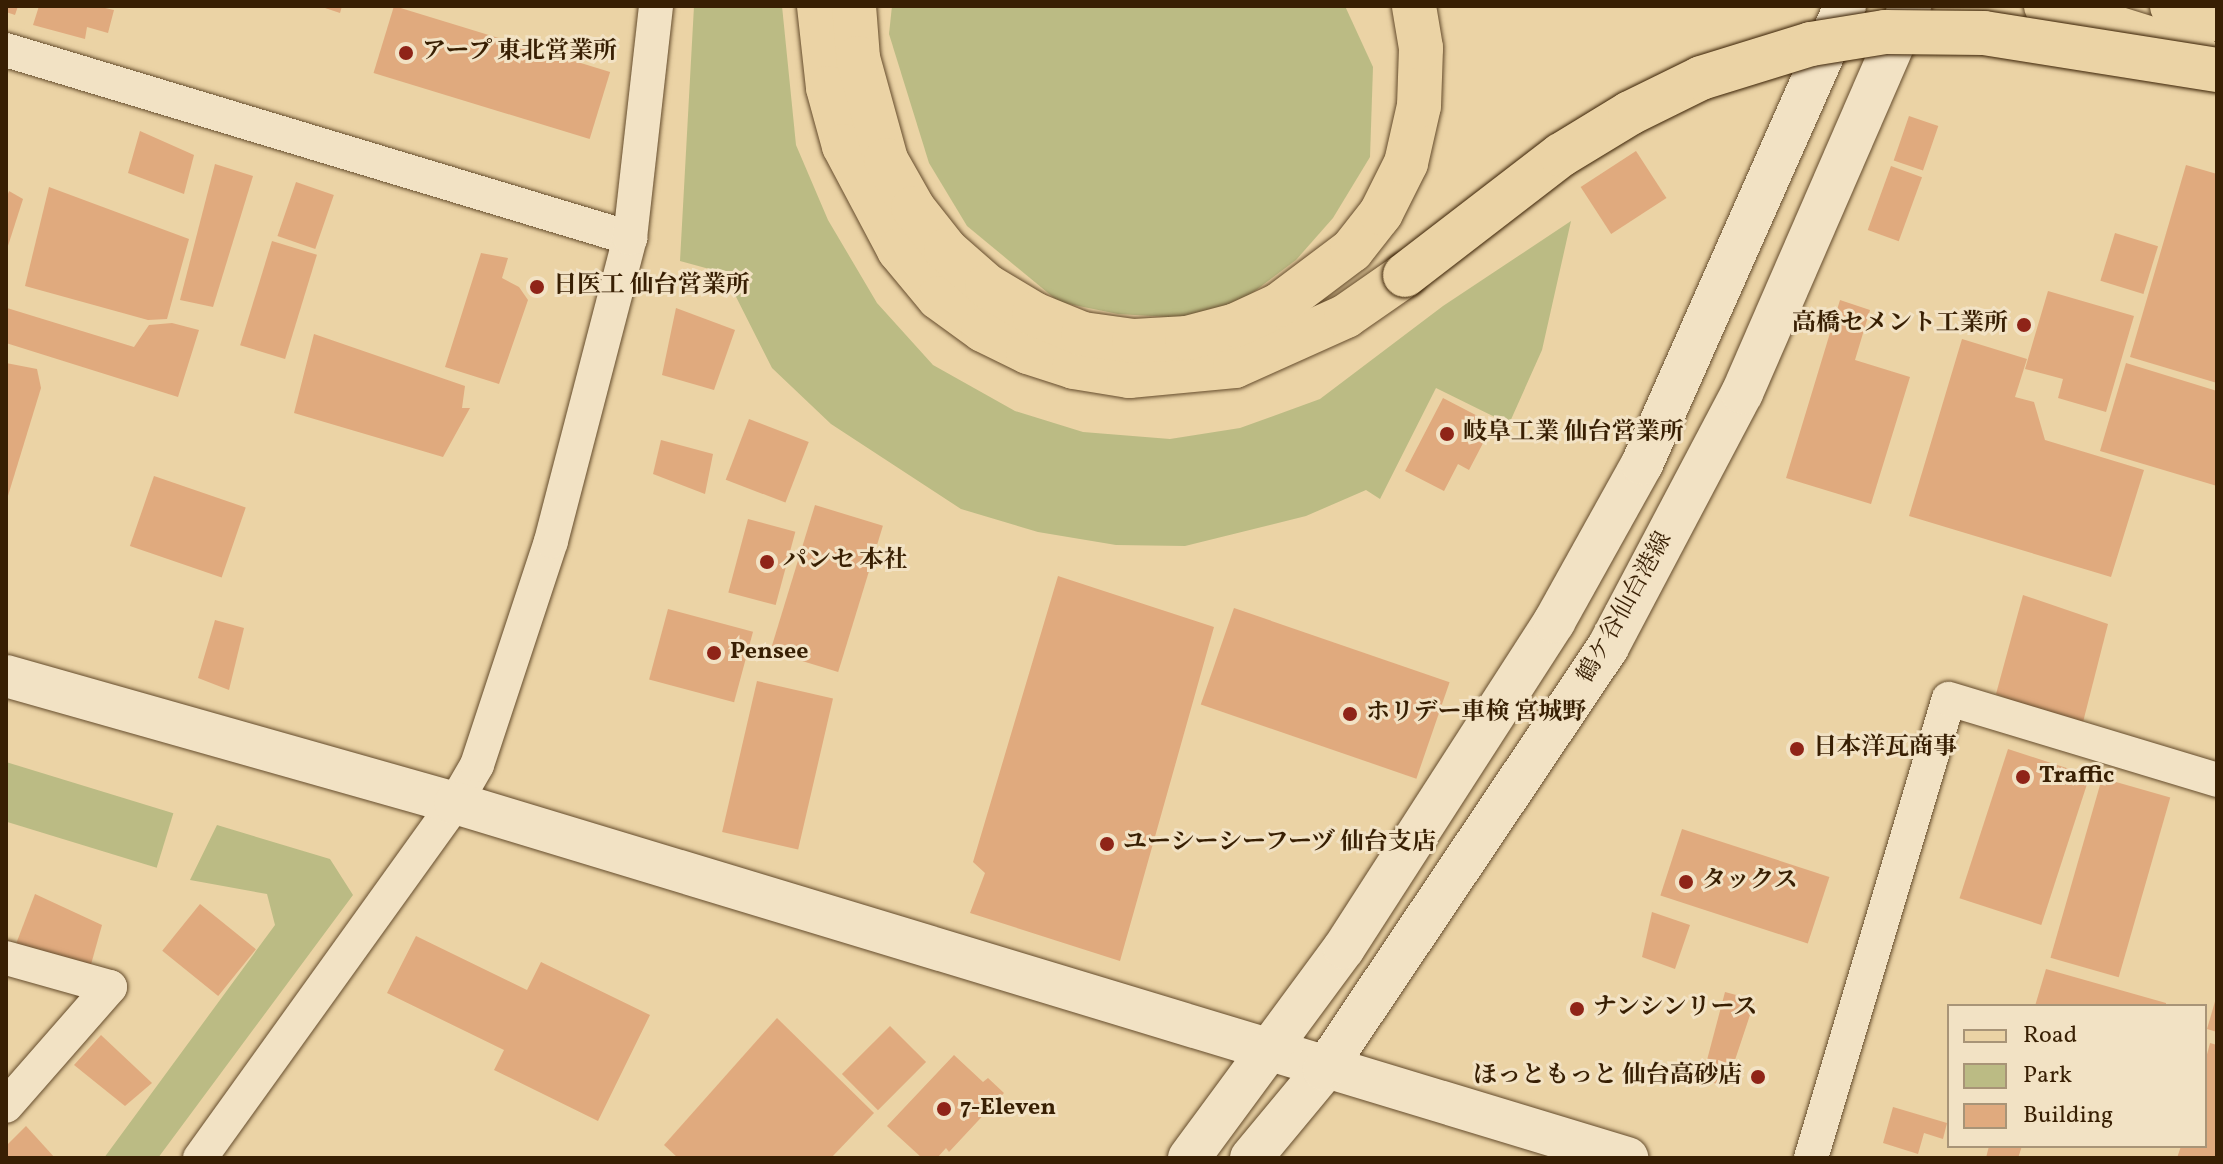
<!DOCTYPE html>
<html>
<head>
<meta charset="utf-8">
<style>
	body { margin:0 }
	#map { position:relative; width:2223px; height:1164px; overflow:hidden; background:#ebd3a5; font-family:Vollkorn,"Noto Serif JP",serif }
	div>[style] { position:absolute }
	.green>* { inset:0; background:#bbbb84; transform-origin:0 0 }
	.building>* { inset:0; background:#e0aa7e; transform-origin:0 0 }
	.roads { filter:drop-shadow(0 0 2px #654c2c) drop-shadow(0 0 2px #654c2c) }
	.minor>* { height:34px; margin:-17px; padding:0 17px; transform-origin:17px; border-radius:17px; background:#f2e2c4 }
	.tertiary>* { height:42px; margin:-21px; padding:0 21px; transform-origin:21px; border-radius:21px; background:#f2e2c4 }
	.primary>* { height:44px; margin:-22px; padding:0 22px; transform-origin:22px; border-radius:22px; background:#ebd3a5 }
	.motorway>* { height:44px; margin:-22px; padding:0 22px; transform-origin:22px; border-radius:22px; background:#ebd3a5 }
	.bridges { filter:drop-shadow(0 0 2px #381f03) drop-shadow(0 0 2px #381f03) }
	.motorway-bridge>* { height:44px; margin:-22px; padding:0 22px; transform-origin:22px; border-radius:22px; background:#ebd3a5 }
	.dots>* { width:22px; height:22px; translate:-50% -50%; box-sizing:border-box; border:4px solid #f2e2c4; border-radius:50% }
	span { translate:-50% -50%; white-space:nowrap; text-align:center; line-height:1.15; -webkit-text-stroke:6px #f2e2c4; paint-order:stroke }
	.poi-label { font-size:24px; color:#381f03; font-weight:700 }
	.left { translate:0 -50%; text-align:left }
	.right { translate:-100% -50%; text-align:right }
	.street-label { font-size:24px; color:#381f03 }
	.frame { position:absolute; inset:0; border:8px solid #381f03; pointer-events:none }
	.legend { position:absolute; left:1947px; top:1004px; width:260px; height:144px; box-sizing:border-box; background:#f2e2c4; border:2px solid #a89477; margin:0; padding:10px 14px; list-style:none; font-size:24px; color:#381f03 }
	.legend li { display:flex; align-items:center; gap:16px; height:40px }
	.legend b { width:40px; border:2px solid #a89477 }
</style>
</head>
<body>
<div id="map">
	<div class="green">
		<i style="clip-path:polygon(694px 6px,782px 6px,796px 145px,828px 220px,877px 303px,933px 365px,1015px 411px,1083px 432px,1170px 439px,1240px 428px,1320px 399px,1443px 306px,1571px 221px,1542px 350px,1509px 424px,1436px 388px,1380px 499px,1366px 490px,1306px 516px,1185px 546px,1116px 545px,1038px 532px,961px 509px,831px 424px,772px 368px,724px 273px,680px 261px)"></i>
		<i style="clip-path:polygon(892px 6px,1345px 6px,1373px 67px,1370px 157px,1333px 218px,1296px 260px,1243px 300px,1186px 318px,1118px 314px,1059px 302px,967px 226px,929px 163px,889px 34px)"></i>
		<i style="left:6px;top:762px;width:175px;height:57px;rotate:17deg"></i>
		<i style="clip-path:polygon(217px 825px,330px 859px,353px 895px,158px 1158px,104px 1158px,275px 925px,267px 894px,190px 880px)"></i>
	</div>
	<div class="building">
		<i style="clip-path:polygon(6px 6px,18px 6px,15px 15px,6px 12px)"></i>
		<i style="clip-path:polygon(39px 6px,96px 6px,114px 10px,108px 33px,87px 27px,85px 39px,33px 25px)"></i>
		<i style="clip-path:polygon(319px 6px,342px 6px,340px 13px)"></i>
		<i style="left:394px;top:6px;width:226px;height:70px;rotate:17deg"></i>
		<i style="left:1909px;top:116px;width:31px;height:47px;rotate:19deg"></i>
		<i style="clip-path:polygon(140px 131px,194px 155px,184px 194px,128px 173px)"></i>
		<i style="left:1636px;top:151px;width:56px;height:66px;rotate:57deg"></i>
		<i style="clip-path:polygon(215px 164px,253px 176px,213px 307px,180px 300px)"></i>
		<i style="clip-path:polygon(2186px 165px,2217px 174px,2217px 383px,2130px 357px)"></i>
		<i style="left:1891px;top:166px;width:33px;height:68px;rotate:20deg"></i>
		<i style="left:296px;top:182px;width:40px;height:57px;rotate:19deg"></i>
		<i style="clip-path:polygon(49px 187px,189px 239px,167px 319px,148px 320px,25px 286px)"></i>
		<i style="clip-path:polygon(9px 191px,23px 199px,7px 249px,6px 200px)"></i>
		<i style="left:2115px;top:233px;width:45px;height:50px;rotate:17deg"></i>
		<i style="left:272px;top:241px;width:47px;height:109px;rotate:17deg"></i>
		<i style="clip-path:polygon(481px 253px,508px 258px,502px 278px,519px 287px,528px 300px,499px 384px,445px 367px)"></i>
		<i style="clip-path:polygon(2048px 291px,2134px 316px,2106px 412px,2058px 398px,2063px 379px,2025px 369px)"></i>
		<i style="clip-path:polygon(1840px 300px,1870px 310px,1855px 360px,1910px 377px,1871px 504px,1786px 478px)"></i>
		<i style="clip-path:polygon(7px 308px,134px 347px,149px 325px,172px 323px,199px 330px,178px 397px,6px 343px)"></i>
		<i style="clip-path:polygon(676px 308px,735px 330px,714px 390px,662px 375px)"></i>
		<i style="clip-path:polygon(314px 334px,465px 386px,462px 408px,470px 408px,443px 457px,294px 413px)"></i>
		<i style="clip-path:polygon(1962px 339px,2027px 359px,2015px 397px,2034px 402px,2045px 440px,2144px 470px,2111px 577px,1909px 516px)"></i>
		<i style="clip-path:polygon(6px 363px,37px 369px,41px 388px,7px 499px)"></i>
		<i style="clip-path:polygon(2126px 363px,2217px 391px,2217px 486px,2100px 451px)"></i>
		<i style="clip-path:polygon(1443px 398px,1493px 424px,1469px 470px,1458px 464px,1444px 491px,1405px 471px)"></i>
		<i style="left:749px;top:419px;width:64px;height:65px;rotate:21deg"></i>
		<i style="clip-path:polygon(661px 440px,713px 454px,705px 494px,653px 474px)"></i>
		<i style="left:154px;top:476px;width:97px;height:74px;rotate:19deg"></i>
		<i style="left:815px;top:505px;width:71px;height:153px;rotate:17deg"></i>
		<i style="left:748px;top:519px;width:49px;height:76px;rotate:15deg"></i>
		<i style="clip-path:polygon(1058px 576px,1214px 627px,1120px 961px,970px 913px,985px 873px,973px 862px)"></i>
		<i style="clip-path:polygon(2023px 595px,2108px 624px,2081px 730px,1996px 694px)"></i>
		<i style="left:1234px;top:608px;width:228px;height:102px;rotate:19deg"></i>
		<i style="left:668px;top:609px;width:88px;height:73px;rotate:15deg"></i>
		<i style="clip-path:polygon(215px 620px,244px 628px,229px 690px,198px 678px)"></i>
		<i style="left:757px;top:681px;width:78px;height:155px;rotate:13deg"></i>
		<i style="left:2008px;top:749px;width:86px;height:157px;rotate:18deg"></i>
		<i style="left:2102px;top:778px;width:71px;height:187px;rotate:16deg"></i>
		<i style="left:1682px;top:829px;width:155px;height:70px;rotate:18deg"></i>
		<i style="clip-path:polygon(35px 894px,102px 925px,90px 968px,16px 944px)"></i>
		<i style="left:200px;top:904px;width:72px;height:60px;rotate:39deg"></i>
		<i style="clip-path:polygon(1652px 912px,1690px 925px,1675px 969px,1642px 957px)"></i>
		<i style="clip-path:polygon(416px 936px,527px 990px,541px 962px,650px 1015px,598px 1121px,494px 1070px,504px 1050px,387px 993px)"></i>
		<i style="clip-path:polygon(2046px 969px,2166px 1003px,2166px 1006px,2035px 1006px)"></i>
		<i style="clip-path:polygon(1725px 992px,1755px 1000px,1726px 1087px,1702px 1079px)"></i>
		<i style="clip-path:polygon(2216px 998px,2217px 998px,2217px 1032px,2207px 1029px)"></i>
		<i style="clip-path:polygon(777px 1018px,874px 1113px,831px 1158px,678px 1158px,664px 1145px)"></i>
		<i style="left:890px;top:1026px;width:51px;height:68px;rotate:45deg"></i>
		<i style="clip-path:polygon(101px 1035px,152px 1083px,125px 1106px,74px 1065px)"></i>
		<i style="clip-path:polygon(2210px 1043px,2217px 1045px,2217px 1158px,2177px 1158px,2181px 1146px,2205px 1146px,2205px 1062px)"></i>
		<i style="clip-path:polygon(954px 1055px,983px 1082px,988px 1078px,1004px 1093px,949px 1152px,946px 1148px,937px 1158px,922px 1158px,887px 1126px)"></i>
		<i style="clip-path:polygon(1893px 1107px,1947px 1123px,1943px 1139px,1924px 1133px,1918px 1154px,1883px 1143px)"></i>
		<i style="clip-path:polygon(26px 1126px,55px 1158px,6px 1158px,6px 1146px)"></i>
		<i style="clip-path:polygon(1989px 1146px,2022px 1146px,2018px 1158px,1986px 1158px)"></i>
	</div>
	<div class="roads">
		<div class="minor">
			<i style="left:6px;top:50px;width:652px;rotate:16.77deg"></i>
			<i style="left:6px;top:958px;width:108px;rotate:15.6deg"></i>
			<i style="left:110px;top:987px;width:158px;rotate:131.2deg"></i>
			<i style="left:200px;top:1158px;width:437px;rotate:-54.3deg"></i>
			<i style="left:455px;top:803px;width:44px;rotate:-59.9deg"></i>
			<i style="left:477px;top:765px;width:236px;rotate:-71.7deg"></i>
			<i style="left:551px;top:541px;width:313px;rotate:-75.4deg"></i>
			<i style="left:630px;top:238px;width:233px;rotate:-83.6deg"></i>
			<i style="left:1811px;top:1158px;width:479px;rotate:-73.3deg"></i>
			<i style="left:1949px;top:699px;width:280px;rotate:16.8deg"></i>
		</div>
		<div class="tertiary">
			<i style="left:6px;top:676px;width:467px;rotate:15.8deg"></i>
			<i style="left:455px;top:803px;width:1225px;rotate:16.85deg"></i>
			<i style="left:1189px;top:1158px;width:261px;rotate:-53.6deg"></i>
			<i style="left:1344px;top:948px;width:388px;rotate:-57.2deg"></i>
			<i style="left:1554px;top:622px;width:181px;rotate:-60.9deg"></i>
			<i style="left:1642px;top:464px;width:501px;rotate:-66.1deg"></i>
			<i style="left:1251px;top:1158px;width:114px;rotate:-50.3deg"></i>
			<i style="left:1324px;top:1070px;width:509px;rotate:-56.12deg"></i>
			<i style="left:1608px;top:647px;width:287px;rotate:-62.2deg"></i>
			<i style="left:1742px;top:393px;width:422px;rotate:-66.5deg"></i>
		</div>
		<div class="primary">
			<i style="left:2046px;top:6px;width:157px;rotate:17.4deg"></i>
		</div>
		<div class="motorway">
			<i style="left:819px;top:6px;width:82px;rotate:83.7deg"></i>
			<i style="left:828px;top:88px;width:60px;rotate:74.6deg"></i>
			<i style="left:844px;top:146px;width:118px;rotate:62.1deg"></i>
			<i style="left:899px;top:250px;width:62px;rotate:50.2deg"></i>
			<i style="left:939px;top:298px;width:54px;rotate:36deg"></i>
			<i style="left:983px;top:330px;width:50px;rotate:26.1deg"></i>
			<i style="left:1028px;top:352px;width:48px;rotate:18.1deg"></i>
			<i style="left:1074px;top:367px;width:56px;rotate:9.3deg"></i>
			<i style="left:1129px;top:376px;width:106px;rotate:-5.4deg"></i>
			<i style="left:1235px;top:366px;width:122px;rotate:-24.2deg"></i>
			<i style="left:1346px;top:316px;width:72px;rotate:-34.8deg"></i>
			<i style="left:854px;top:6px;width:52px;rotate:85.6deg"></i>
			<i style="left:858px;top:58px;width:106px;rotate:74.6deg"></i>
			<i style="left:886px;top:160px;width:55px;rotate:60.6deg"></i>
			<i style="left:913px;top:208px;width:53px;rotate:51.8deg"></i>
			<i style="left:946px;top:250px;width:55px;rotate:41.3deg"></i>
			<i style="left:987px;top:286px;width:55px;rotate:30.8deg"></i>
			<i style="left:1034px;top:314px;width:53px;rotate:22.2deg"></i>
			<i style="left:1083px;top:334px;width:51px;rotate:7.8deg"></i>
			<i style="left:1134px;top:341px;width:53px;rotate:-3.2deg"></i>
			<i style="left:1187px;top:338px;width:51px;rotate:-14.9deg"></i>
			<i style="left:1236px;top:325px;width:47px;rotate:-24.9deg"></i>
			<i style="left:1279px;top:305px;width:91px;rotate:-37deg"></i>
			<i style="left:1352px;top:250px;width:47px;rotate:-51.9deg"></i>
			<i style="left:1381px;top:213px;width:56px;rotate:-63.4deg"></i>
			<i style="left:1406px;top:163px;width:58px;rotate:-77.2deg"></i>
			<i style="left:1419px;top:106px;width:58px;rotate:-88deg"></i>
			<i style="left:1421px;top:48px;width:43px;rotate:-99.5deg"></i>
			<i style="left:2172px;top:6px;width:47px;rotate:16.1deg"></i>
		</div>
	</div>
	<div class="bridges">
		<div class="motorway-bridge">
			<i style="left:1405px;top:275px;width:197px;rotate:-37.6deg"></i>
			<i style="left:1561px;top:155px;width:81px;rotate:-31.3deg"></i>
			<i style="left:1630px;top:113px;width:79px;rotate:-26.2deg"></i>
			<i style="left:1701px;top:78px;width:115px;rotate:-17.2deg"></i>
			<i style="left:1811px;top:44px;width:75px;rotate:-9.2deg"></i>
			<i style="left:1885px;top:32px;width:99px;rotate:0.6deg"></i>
			<i style="left:1984px;top:33px;width:236px;rotate:9deg"></i>
		</div>
	</div>
	<div class="dots">
		<i style="left:406px;top:53px;background:#8f2418"></i>
		<i style="left:537px;top:287px;background:#8f2418"></i>
		<i style="left:2024px;top:325px;background:#8f2418"></i>
		<i style="left:1447px;top:434px;background:#8f2418"></i>
		<i style="left:767px;top:562px;background:#8f2418"></i>
		<i style="left:714px;top:653px;background:#8f2418"></i>
		<i style="left:1350px;top:714px;background:#8f2418"></i>
		<i style="left:1797px;top:749px;background:#8f2418"></i>
		<i style="left:2023px;top:777px;background:#8f2418"></i>
		<i style="left:1107px;top:844px;background:#8f2418"></i>
		<i style="left:1686px;top:882px;background:#8f2418"></i>
		<i style="left:1577px;top:1009px;background:#8f2418"></i>
		<i style="left:1758px;top:1077px;background:#8f2418"></i>
		<i style="left:944px;top:1109px;background:#8f2418"></i>
	</div>
	<div class="poi-label">
		<span class="left" style="left:422px;top:53px">アープ 東北営業所</span>
		<span class="left" style="left:553px;top:287px">日医工 仙台営業所</span>
		<span class="right" style="left:2008px;top:325px">高橋セメント工業所</span>
		<span class="left" style="left:1463px;top:434px">岐阜工業 仙台営業所</span>
		<span class="left" style="left:783px;top:562px">パンセ 本社</span>
		<span class="left" style="left:730px;top:653px">Pensee</span>
		<span class="left" style="left:1366px;top:714px">ホリデー車検 宮城野</span>
		<span class="left" style="left:1813px;top:749px">日本洋瓦商事</span>
		<span class="left" style="left:2039px;top:777px">Traffic</span>
		<span class="left" style="left:1123px;top:844px">ユーシーシーフーヅ 仙台支店</span>
		<span class="left" style="left:1702px;top:882px">タックス</span>
		<span class="left" style="left:1593px;top:1009px">ナンシンリース</span>
		<span class="right" style="left:1742px;top:1077px">ほっともっと 仙台高砂店</span>
		<span class="left" style="left:960px;top:1109px">7-Eleven</span>
	</div>
	<div class="street-label">
		<span style="left:1626px;top:608px;rotate:-61deg">鶴ケ谷仙台港線</span>
	</div>
	<div class="frame"></div>
	<ul class="legend">
	<li><b style="height:10px;background:#ebd3a5"></b>Road</li>
	<li><b style="height:22px;background:#bbbb84"></b>Park</li>
	<li><b style="height:22px;background:#e0aa7e"></b>Building</li>
	</ul>
</div>
</body>
</html>
